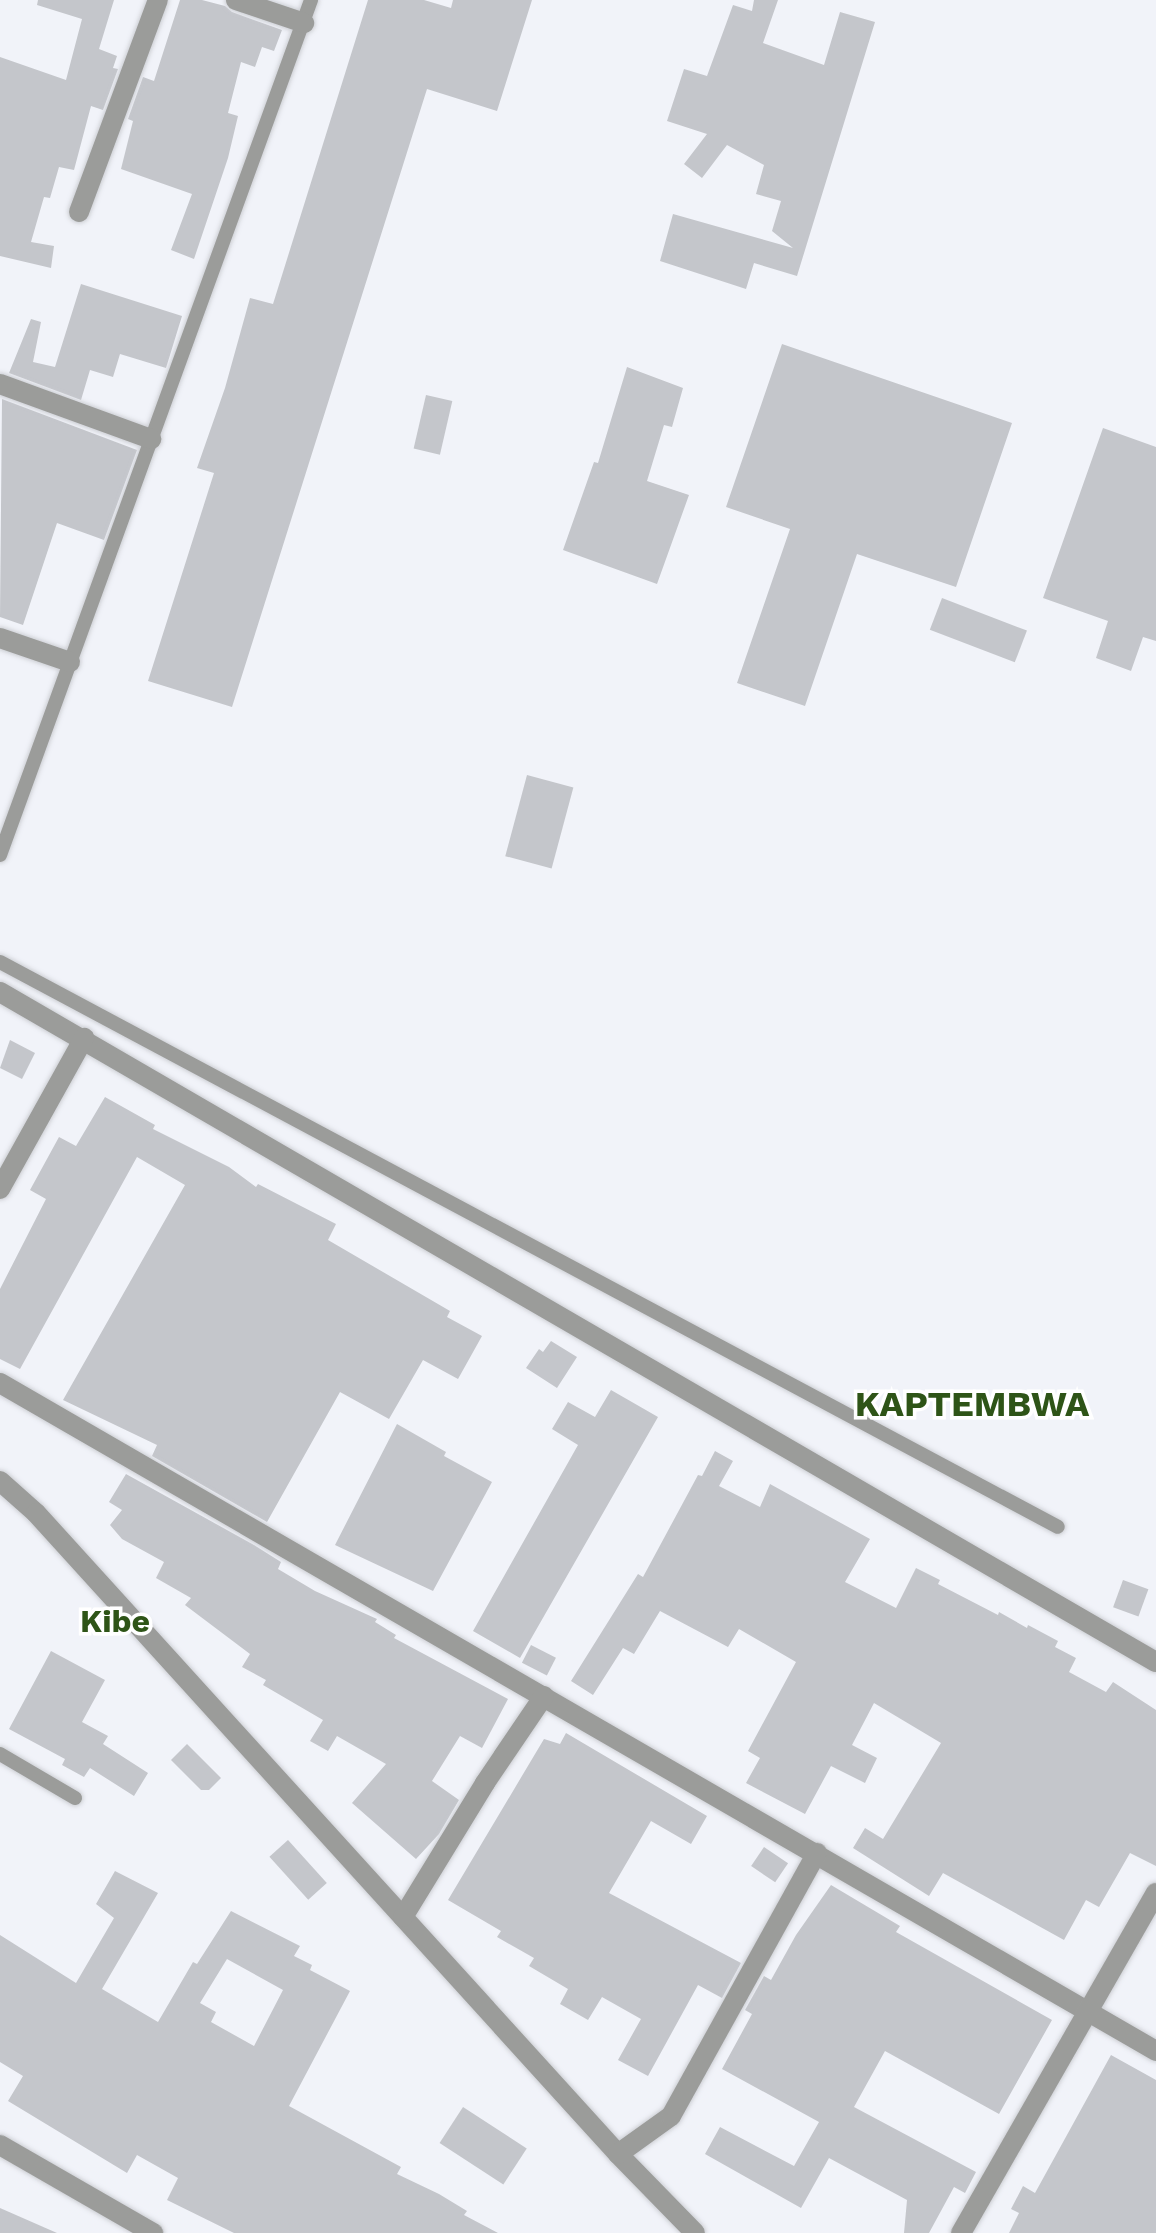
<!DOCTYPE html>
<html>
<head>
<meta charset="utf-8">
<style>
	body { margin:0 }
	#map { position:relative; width:1156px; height:2233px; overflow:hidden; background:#f1f3f9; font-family:"Work Sans",sans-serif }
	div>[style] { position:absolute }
	.building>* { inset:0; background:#c4c6cb; transform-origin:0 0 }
	.roads { filter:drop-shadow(0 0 2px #ced0d5) drop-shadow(0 0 2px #ced0d5) }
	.service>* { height:14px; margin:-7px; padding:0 7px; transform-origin:7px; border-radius:7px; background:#9b9c9a }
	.minor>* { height:20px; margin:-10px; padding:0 10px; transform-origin:10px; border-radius:10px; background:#9b9c9a }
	span { translate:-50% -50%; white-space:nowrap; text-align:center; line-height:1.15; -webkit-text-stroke:7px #fff; paint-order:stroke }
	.quarter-label { font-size:32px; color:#2e5417; font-weight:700 }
	.district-label { font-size:36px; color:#2e5417; font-weight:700 }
</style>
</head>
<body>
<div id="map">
	<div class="building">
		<i style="clip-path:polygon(38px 0,114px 0,99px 49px,117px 56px,113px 68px,118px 69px,103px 110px,91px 106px,74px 170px,59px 167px,50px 198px,44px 197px,31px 242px,54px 246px,51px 268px,0 256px,0 57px,66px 80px,82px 19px,37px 5px)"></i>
		<i style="clip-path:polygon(180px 0,202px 0,225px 6px,232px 12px,282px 30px,274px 51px,262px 47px,255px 67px,241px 62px,228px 113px,238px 116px,228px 158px,194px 259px,171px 250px,192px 194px,121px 169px,133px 121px,128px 119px,143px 77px,154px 81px)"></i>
		<i style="clip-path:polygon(368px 0,424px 0,451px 8px,453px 0,532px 0,497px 111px,427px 89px,232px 707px,148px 681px,214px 473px,197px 468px,225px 388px,250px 298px,273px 304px)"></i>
		<i style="clip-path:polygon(754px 0,778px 0,763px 43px,824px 65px,840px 12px,875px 22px,797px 276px,754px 263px,746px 289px,660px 261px,673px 214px,793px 248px,772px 231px,781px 201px,756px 194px,764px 165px,727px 145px,702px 178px,684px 164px,707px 134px,667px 121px,684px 69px,707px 76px,733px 5px,752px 11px)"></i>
		<i style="clip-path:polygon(81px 284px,182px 316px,166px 368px,120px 354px,113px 377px,90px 370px,81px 400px,9px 373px,31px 319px,41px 322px,33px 362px,55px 367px)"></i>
		<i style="clip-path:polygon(782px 344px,1012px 423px,956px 587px,857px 554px,805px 706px,737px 683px,790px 529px,726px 507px)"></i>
		<i style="clip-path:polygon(627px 367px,683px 388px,672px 427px,664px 425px,647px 481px,689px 495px,657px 584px,563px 550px,594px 462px,598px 463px)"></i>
		<i style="left:426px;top:395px;width:27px;height:55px;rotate:13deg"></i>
		<i style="clip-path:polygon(2px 399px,137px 450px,104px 540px,57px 523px,23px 625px,0 617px)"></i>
		<i style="clip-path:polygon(1103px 428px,1156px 447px,1156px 641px,1143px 637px,1131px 671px,1096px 658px,1108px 621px,1043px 598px)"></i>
		<i style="left:942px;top:598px;width:91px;height:34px;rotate:21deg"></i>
		<i style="left:527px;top:775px;width:48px;height:84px;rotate:15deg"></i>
		<i style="clip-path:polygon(10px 1040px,35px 1053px,22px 1079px,0 1068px)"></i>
		<i style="clip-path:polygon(105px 1097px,155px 1125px,153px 1129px,229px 1167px,256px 1187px,258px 1184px,336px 1224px,328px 1240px,450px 1311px,447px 1317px,482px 1336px,458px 1379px,423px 1360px,389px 1419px,340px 1392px,267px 1522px,152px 1456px,157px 1445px,63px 1400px,185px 1185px,137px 1157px,20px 1369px,0 1359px,0 1289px,46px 1199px,30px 1190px,59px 1137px,76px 1146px)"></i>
		<i style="clip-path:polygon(551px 1341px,577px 1357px,557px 1388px,526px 1368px,539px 1349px,543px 1352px)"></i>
		<i style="clip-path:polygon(611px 1390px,658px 1417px,520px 1658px,473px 1631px,578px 1445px,552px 1429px,568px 1402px,595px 1417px)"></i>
		<i style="clip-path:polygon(397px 1424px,446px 1452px,444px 1456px,492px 1482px,433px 1591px,335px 1545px)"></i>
		<i style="clip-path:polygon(715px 1451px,733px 1461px,719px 1486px,760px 1507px,770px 1484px,870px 1539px,845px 1582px,896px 1608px,916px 1568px,940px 1580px,938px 1584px,998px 1615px,999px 1612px,1027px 1628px,1028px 1625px,1058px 1641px,1055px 1647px,1076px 1658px,1069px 1672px,1106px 1692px,1113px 1682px,1156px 1710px,1156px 1866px,1130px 1853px,1099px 1907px,1086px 1900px,1064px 1940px,943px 1873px,929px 1896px,853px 1848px,865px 1828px,883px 1839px,941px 1743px,874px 1703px,852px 1745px,877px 1758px,865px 1783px,831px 1766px,805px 1814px,746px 1783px,760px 1758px,748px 1751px,796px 1662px,739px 1629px,728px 1647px,660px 1611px,634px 1654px,623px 1648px,593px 1695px,571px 1681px,638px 1574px,643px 1577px,698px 1475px,702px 1476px)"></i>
		<i style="clip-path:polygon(126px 1474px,254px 1545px,281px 1562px,278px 1569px,315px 1591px,377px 1619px,375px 1622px,396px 1635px,394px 1638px,508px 1699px,482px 1748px,460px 1736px,432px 1781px,459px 1800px,439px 1834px,416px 1859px,352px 1803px,386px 1764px,337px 1736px,328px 1751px,310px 1741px,323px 1720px,263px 1685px,266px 1680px,242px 1667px,250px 1654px,185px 1605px,191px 1598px,156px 1578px,164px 1562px,122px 1539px,110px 1525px,122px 1510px,109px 1502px)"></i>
		<i style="left:1123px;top:1580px;width:27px;height:29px;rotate:20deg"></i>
		<i style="left:531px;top:1645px;width:28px;height:20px;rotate:27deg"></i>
		<i style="clip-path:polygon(51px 1651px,105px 1680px,82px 1722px,108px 1736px,103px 1744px,148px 1773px,134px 1796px,90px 1768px,84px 1777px,62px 1765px,65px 1759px,9px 1729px)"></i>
		<i style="clip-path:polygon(566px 1733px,707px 1816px,691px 1844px,651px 1821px,609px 1893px,741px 1963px,722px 1998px,698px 1985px,648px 2076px,618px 2060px,641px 2019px,602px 1997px,588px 2020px,560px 2004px,568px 1989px,529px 1966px,534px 1958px,497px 1937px,501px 1931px,448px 1900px,544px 1739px,560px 1744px)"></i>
		<i style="clip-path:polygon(187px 1744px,221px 1778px,209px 1790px,201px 1790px,171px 1760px)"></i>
		<i style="left:288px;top:1840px;width:58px;height:25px;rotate:48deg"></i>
		<i style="left:764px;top:1847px;width:29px;height:23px;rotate:34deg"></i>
		<i style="clip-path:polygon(evenodd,115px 1871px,158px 1893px,102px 1989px,158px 2022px,193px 1962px,197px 1964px,231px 1911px,300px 1946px,294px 1956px,312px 1965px,310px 1970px,350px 1991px,289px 2106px,401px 2167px,397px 2174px,439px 2194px,467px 2211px,464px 2215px,498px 2233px,234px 2233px,167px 2200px,178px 2178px,137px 2155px,127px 2173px,8px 2101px,23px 2076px,0 2062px,0 1935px,76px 1983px,114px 1918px,96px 1904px,115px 1871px,227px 1959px,283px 1990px,254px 2046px,211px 2022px,216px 2012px,200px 2003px,227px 1959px)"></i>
		<i style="clip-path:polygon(831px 1885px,900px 1926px,896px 1932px,1052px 2020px,999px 2114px,885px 2051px,854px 2107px,976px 2172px,965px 2193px,954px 2187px,929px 2233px,904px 2233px,907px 2200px,829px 2158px,801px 2208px,705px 2154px,720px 2127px,794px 2166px,819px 2122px,722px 2069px,752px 2014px,745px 2010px,764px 1976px,771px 1980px,796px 1935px)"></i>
		<i style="clip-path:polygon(1111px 2055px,1156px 2080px,1156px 2233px,1009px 2233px,1019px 2213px,1011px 2209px,1023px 2186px,1035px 2193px)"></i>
		<i style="left:463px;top:2107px;width:76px;height:43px;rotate:33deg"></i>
		<i style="clip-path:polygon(0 2208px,57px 2233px,0 2233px)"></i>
	</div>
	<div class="roads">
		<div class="service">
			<i style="left:0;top:855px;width:910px;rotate:-70.01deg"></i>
			<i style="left:0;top:962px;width:1199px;rotate:28.1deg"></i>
			<i style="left:0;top:1754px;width:87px;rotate:30.4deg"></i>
		</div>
		<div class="minor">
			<i style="left:236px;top:0;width:72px;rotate:18.7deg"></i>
			<i style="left:79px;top:212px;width:226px;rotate:-69.6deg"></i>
			<i style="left:0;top:384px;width:161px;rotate:20deg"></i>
			<i style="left:0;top:638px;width:74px;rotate:18.9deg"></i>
			<i style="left:0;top:992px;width:1336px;rotate:30.1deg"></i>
			<i style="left:0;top:1189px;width:173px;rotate:-60.9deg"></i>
			<i style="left:0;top:1383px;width:1335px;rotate:30.02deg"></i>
			<i style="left:0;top:1481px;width:48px;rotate:41.6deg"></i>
			<i style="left:36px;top:1513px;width:866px;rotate:47.76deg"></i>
			<i style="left:618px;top:2154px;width:110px;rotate:45.7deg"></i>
			<i style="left:403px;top:1917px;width:157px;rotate:-58.5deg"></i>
			<i style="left:485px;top:1783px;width:105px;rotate:-55.9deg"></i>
			<i style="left:0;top:2145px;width:177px;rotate:29.9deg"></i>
			<i style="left:618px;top:2154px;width:65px;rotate:-35.6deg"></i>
			<i style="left:671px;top:2116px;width:301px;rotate:-61deg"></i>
			<i style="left:961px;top:2233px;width:392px;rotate:-60.2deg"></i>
		</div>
	</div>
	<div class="quarter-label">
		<span style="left:115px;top:1621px">Kibe</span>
	</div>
	<div class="district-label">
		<span style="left:972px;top:1405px">KAPTEMBWA</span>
	</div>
</div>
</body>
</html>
